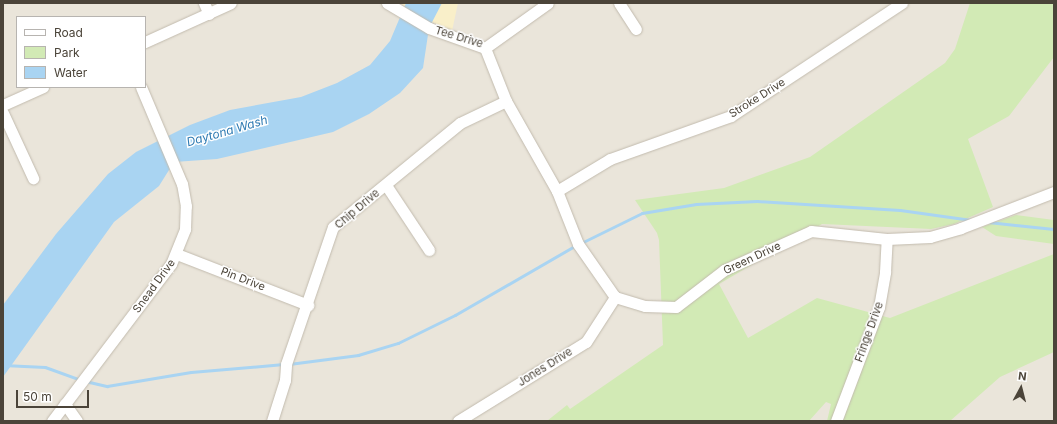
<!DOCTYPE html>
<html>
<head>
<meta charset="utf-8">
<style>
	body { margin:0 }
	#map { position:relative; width:1057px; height:424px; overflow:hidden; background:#f6f3ec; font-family:Inter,sans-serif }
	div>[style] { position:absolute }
	.residential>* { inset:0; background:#eae5da }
	.green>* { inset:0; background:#d2eab5 }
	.sand>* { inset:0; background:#f9efc9 }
	.water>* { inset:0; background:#a9d4f2 }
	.stream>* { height:3px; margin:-1.5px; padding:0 1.5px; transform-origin:1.5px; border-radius:1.5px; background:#a9d4f2 }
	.roads { filter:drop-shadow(0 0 1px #c2bbae) drop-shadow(0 0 1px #c2bbae) }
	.street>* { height:11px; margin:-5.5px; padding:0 5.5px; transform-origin:5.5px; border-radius:5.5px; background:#fff }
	span { translate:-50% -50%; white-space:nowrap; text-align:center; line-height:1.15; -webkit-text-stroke:3px #fff; paint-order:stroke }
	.street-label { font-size:11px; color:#4b4439 }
	.water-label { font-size:12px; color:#2e7ab2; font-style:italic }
	.frame { position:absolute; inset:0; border:4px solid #4b4439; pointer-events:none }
	.legend { position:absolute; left:16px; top:16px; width:130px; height:72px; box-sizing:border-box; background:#fff; border:1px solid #b7b4b0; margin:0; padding:5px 7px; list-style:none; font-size:12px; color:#4b4439 }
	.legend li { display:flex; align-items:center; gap:8px; height:20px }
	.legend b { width:20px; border:1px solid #b7b4b0 }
	.north { position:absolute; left:1001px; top:368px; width:40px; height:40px; -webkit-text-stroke:3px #fff; paint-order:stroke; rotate:7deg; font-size:11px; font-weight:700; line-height:16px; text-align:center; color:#4b4439 }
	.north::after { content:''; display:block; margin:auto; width:14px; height:18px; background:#4b4439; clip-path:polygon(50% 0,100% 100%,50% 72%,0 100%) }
	.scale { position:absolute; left:16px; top:390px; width:73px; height:18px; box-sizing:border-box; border:2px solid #4b4439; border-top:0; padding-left:5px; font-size:12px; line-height:14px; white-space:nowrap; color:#4b4439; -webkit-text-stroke:3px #fff; paint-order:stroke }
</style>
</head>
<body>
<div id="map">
	<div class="residential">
		<i style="clip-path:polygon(evenodd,3px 3px,1054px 3px,1054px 421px,3px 421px,3px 3px,17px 17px,145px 17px,145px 87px,17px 87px,17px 17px)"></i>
	</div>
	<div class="green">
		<i style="clip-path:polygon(970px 3px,1054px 3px,1054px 57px,1009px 116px,968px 139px,993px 207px,954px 224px,931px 229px,822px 224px,719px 284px,748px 338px,817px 298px,890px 318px,1054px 254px,1054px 352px,1000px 377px,950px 421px,827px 421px,831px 404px,826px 402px,809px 421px,547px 421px,567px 405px,570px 409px,663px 345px,659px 240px,657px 233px,635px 200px,724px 188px,810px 157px,945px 63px,955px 49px)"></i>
		<i style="clip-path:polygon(1016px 215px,1054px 220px,1054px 244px,996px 236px,982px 227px)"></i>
	</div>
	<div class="sand">
		<i style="clip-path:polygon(400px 3px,458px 3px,452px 31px,421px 17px)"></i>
	</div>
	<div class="water">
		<i style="clip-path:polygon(406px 3px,442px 3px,429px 28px,423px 68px,400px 93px,369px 114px,333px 132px,217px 159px,174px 162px,159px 186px,114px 222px,3px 377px,3px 305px,56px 234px,108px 174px,136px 152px,190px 125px,230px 110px,301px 97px,337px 83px,370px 65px,390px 41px)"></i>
	</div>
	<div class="stream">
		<i style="left:988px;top:222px;width:66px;rotate:6.1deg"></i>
		<i style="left:581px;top:243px;width:68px;rotate:-26.2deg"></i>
		<i style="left:642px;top:213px;width:55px;rotate:-9.5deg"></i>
		<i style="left:696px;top:204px;width:61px;rotate:-2.8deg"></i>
		<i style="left:757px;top:201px;width:143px;rotate:3.6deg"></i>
		<i style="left:900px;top:210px;width:72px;rotate:8deg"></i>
		<i style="left:289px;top:364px;width:70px;rotate:-7.4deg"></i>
		<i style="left:358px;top:355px;width:42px;rotate:-16.7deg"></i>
		<i style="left:398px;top:343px;width:64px;rotate:-26.2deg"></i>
		<i style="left:455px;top:315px;width:140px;rotate:-30deg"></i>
		<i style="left:3px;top:365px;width:42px;rotate:2.7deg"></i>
		<i style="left:45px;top:367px;width:37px;rotate:20deg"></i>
		<i style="left:85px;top:381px;width:23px;rotate:13deg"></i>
		<i style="left:107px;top:386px;width:85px;rotate:-9.5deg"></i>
		<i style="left:191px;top:372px;width:93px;rotate:-4.9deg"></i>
	</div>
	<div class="roads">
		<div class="street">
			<i style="left:204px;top:3px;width:12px;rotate:66deg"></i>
			<i style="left:387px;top:3px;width:49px;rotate:30.8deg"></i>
			<i style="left:429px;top:28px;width:59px;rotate:19.7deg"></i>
			<i style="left:619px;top:3px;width:31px;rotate:57deg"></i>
			<i style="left:145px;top:42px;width:94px;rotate:-24.4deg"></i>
			<i style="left:485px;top:48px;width:57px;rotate:68.4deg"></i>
			<i style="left:506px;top:101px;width:103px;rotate:60.5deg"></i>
			<i style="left:557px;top:191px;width:57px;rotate:68.4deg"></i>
			<i style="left:578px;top:244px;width:65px;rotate:55.1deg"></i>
			<i style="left:615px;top:297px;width:31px;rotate:17deg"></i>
			<i style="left:645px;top:306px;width:31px;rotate:2deg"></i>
			<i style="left:676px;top:307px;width:61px;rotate:-37.6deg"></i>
			<i style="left:724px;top:270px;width:95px;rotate:-24.1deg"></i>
			<i style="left:811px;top:231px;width:76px;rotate:6deg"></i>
			<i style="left:887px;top:239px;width:43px;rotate:-2.7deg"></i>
			<i style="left:930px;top:237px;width:32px;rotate:-16deg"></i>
			<i style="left:961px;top:228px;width:100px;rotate:-21.2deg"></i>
			<i style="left:485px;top:48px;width:77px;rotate:-35.5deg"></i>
			<i style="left:3px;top:105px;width:44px;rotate:-24.2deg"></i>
			<i style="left:3px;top:113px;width:72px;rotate:65.2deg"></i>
			<i style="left:386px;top:185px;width:78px;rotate:56.5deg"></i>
			<i style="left:557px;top:191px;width:62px;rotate:-31.1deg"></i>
			<i style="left:610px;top:159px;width:128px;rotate:-19.6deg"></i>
			<i style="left:731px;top:116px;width:205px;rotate:-33.5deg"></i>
			<i style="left:177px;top:254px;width:141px;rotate:21.3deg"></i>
			<i style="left:52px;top:421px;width:21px;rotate:-53deg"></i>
			<i style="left:77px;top:421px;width:21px;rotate:-125deg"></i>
			<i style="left:65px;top:404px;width:176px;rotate:-52.9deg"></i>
			<i style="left:171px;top:264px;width:38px;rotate:-68deg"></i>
			<i style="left:185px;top:229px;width:23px;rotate:-88deg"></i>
			<i style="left:186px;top:206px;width:22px;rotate:-100deg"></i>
			<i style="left:182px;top:184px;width:105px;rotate:-112.9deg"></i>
			<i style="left:272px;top:421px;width:43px;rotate:-72.4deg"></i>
			<i style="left:285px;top:380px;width:16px;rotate:-86deg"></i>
			<i style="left:286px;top:364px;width:145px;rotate:-71.1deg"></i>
			<i style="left:333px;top:227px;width:164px;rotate:-39.3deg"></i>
			<i style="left:460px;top:123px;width:51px;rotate:-25.6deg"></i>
			<i style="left:458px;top:421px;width:150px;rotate:-31.7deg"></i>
			<i style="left:586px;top:342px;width:54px;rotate:-57.2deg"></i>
			<i style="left:836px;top:421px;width:122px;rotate:-69.3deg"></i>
			<i style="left:879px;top:307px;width:36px;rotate:-80deg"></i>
			<i style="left:885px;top:272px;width:33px;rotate:-87deg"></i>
		</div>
	</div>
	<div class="street-label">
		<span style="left:459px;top:37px;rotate:17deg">Tee Drive</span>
		<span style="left:757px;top:98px;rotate:-32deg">Stroke Drive</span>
		<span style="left:357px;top:209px;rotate:-40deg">Chip Drive</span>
		<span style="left:752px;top:258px;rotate:-25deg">Green Drive</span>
		<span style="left:243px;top:279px;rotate:21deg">Pin Drive</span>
		<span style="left:154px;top:286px;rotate:-54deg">Snead Drive</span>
		<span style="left:869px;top:332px;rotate:-70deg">Fringe Drive</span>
		<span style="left:545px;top:367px;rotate:-32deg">Jones Drive</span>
	</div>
	<div class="water-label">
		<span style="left:227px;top:131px;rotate:-16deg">Daytona Wash</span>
	</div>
	<div class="frame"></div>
	<ul class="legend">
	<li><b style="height:5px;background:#fff"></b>Road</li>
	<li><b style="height:11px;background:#d2eab5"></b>Park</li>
	<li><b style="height:11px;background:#a9d4f2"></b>Water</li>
	</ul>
	<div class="north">N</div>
	<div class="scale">50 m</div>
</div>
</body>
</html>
